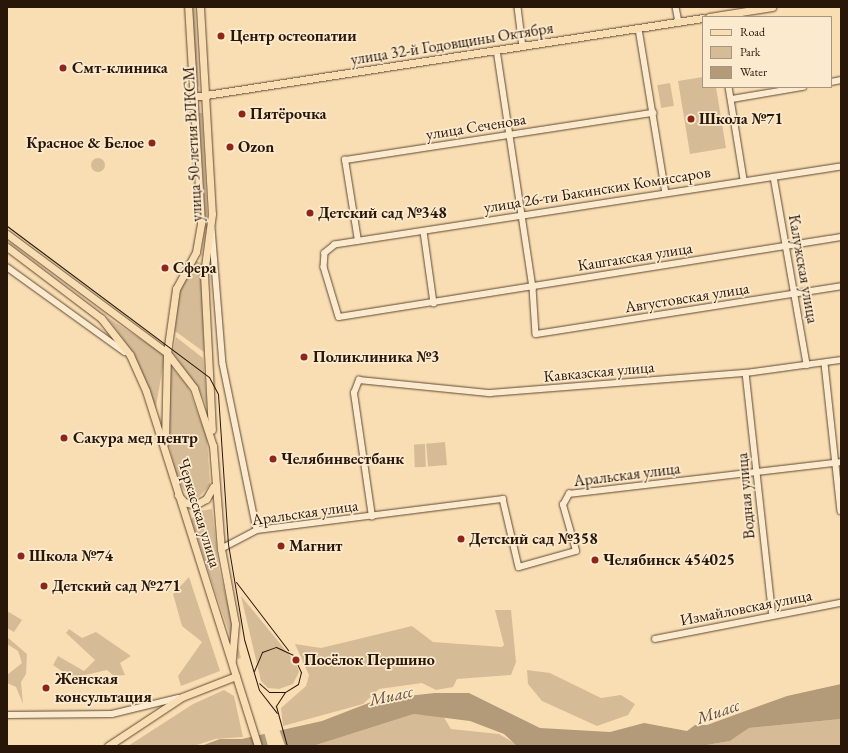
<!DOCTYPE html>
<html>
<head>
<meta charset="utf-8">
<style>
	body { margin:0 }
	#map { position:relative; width:848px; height:753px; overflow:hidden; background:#fadeb3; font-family:"EB Garamond",serif }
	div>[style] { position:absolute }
	.green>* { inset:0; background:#d6bc96; transform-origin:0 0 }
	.round { border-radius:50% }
	.water>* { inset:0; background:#b39a79 }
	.pier>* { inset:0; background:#fadeb3 }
	.roads { filter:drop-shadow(0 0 1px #5c4834) drop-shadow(0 0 1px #5c4834) }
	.minor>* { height:5.5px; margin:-2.75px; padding:0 2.75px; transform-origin:2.75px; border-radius:2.75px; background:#fceace }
	.major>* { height:7px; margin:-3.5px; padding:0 3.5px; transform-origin:3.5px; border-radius:3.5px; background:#fadeb3 }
	.tram>* { height:1px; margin:-0.5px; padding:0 0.5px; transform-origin:0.5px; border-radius:0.5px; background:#281609 }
	.dots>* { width:11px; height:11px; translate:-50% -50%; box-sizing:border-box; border:2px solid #fceace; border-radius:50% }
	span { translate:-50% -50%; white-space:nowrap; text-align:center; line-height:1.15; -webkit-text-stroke:3.5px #fceace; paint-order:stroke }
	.poi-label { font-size:16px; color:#281609; font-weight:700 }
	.left { translate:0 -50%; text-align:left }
	.right { translate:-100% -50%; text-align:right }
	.street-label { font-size:16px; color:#281609 }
	.water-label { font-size:17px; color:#604b36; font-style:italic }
	.frame { position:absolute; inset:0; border:8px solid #281609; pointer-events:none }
	.legend { position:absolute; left:702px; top:16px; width:130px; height:72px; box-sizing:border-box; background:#fceace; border:1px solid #a7957f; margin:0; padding:5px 7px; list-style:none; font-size:12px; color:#281609 }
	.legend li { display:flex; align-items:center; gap:8px; height:20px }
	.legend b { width:20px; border:1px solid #a7957f }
</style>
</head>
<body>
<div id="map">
	<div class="green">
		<i style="clip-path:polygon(192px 7px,195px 7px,199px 87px,197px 85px)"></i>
		<i style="clip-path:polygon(703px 77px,703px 87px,716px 87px,726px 148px,690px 154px,678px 81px)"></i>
		<i style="left:670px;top:83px;width:23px;height:13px;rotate:80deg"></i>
		<i style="clip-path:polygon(199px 113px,202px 113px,208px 229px,206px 229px)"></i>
		<i class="round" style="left:91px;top:158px;width:14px;height:14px"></i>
		<i style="clip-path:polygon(196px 261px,201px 263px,204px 352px,175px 331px,180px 287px)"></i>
		<i style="clip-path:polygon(107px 317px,165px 355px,155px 412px,134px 354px)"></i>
		<i style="clip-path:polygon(176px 337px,203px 358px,207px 407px,199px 389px,173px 353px)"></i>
		<i style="clip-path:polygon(170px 365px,188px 387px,207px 438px,210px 485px,197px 499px,189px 497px,178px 482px,169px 445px)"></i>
		<i style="left:445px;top:442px;width:23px;height:19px;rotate:85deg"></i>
		<i style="left:425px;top:444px;width:23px;height:11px;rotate:88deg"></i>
		<i style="clip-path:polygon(212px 509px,219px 569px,241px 658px,238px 659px,191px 520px,198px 511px)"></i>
		<i style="clip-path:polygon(189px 577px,220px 671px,181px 686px,178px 676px,202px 642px,182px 626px,173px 594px)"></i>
		<i style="clip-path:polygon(241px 596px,296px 663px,299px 672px,293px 684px,279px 689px,268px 688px,261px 681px)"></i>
		<i style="clip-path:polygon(495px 610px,511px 610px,516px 662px,511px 675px,457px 679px,453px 687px,436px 690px,422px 683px,379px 689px,363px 704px,283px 726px,281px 708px,306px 686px,309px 675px,295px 644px,321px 648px,412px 626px,433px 642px,502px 647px,504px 645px)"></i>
		<i style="clip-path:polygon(7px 611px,22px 620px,14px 632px,7px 628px)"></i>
		<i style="clip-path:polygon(69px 629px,82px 638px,96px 632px,131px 656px,120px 663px,125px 675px,114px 676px,107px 670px,72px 678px,53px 665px,58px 656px,84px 671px,95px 660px,66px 633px)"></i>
		<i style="clip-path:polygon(7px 637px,27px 654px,26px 674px,21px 682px,23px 704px,16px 687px,7px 683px,7px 675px,22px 663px,18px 651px,7px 644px)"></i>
		<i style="clip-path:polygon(527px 670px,550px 673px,601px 698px,621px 695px,635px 704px,628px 715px,597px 726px,542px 701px,528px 684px)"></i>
		<i style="clip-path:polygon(224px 690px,234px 696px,243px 737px,215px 739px,194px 746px,128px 746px,193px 704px)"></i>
		<i style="clip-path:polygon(414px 714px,443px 716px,451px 729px,499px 734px,519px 746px,313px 746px)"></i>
		<i style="clip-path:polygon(841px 719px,841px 746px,701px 746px,730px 741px,749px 728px)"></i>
	</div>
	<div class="water">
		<i style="clip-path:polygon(841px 684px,841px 719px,749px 728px,730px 741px,701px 746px,517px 746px,504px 734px,470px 721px,414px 714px,313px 746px,201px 746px,220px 739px,242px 739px,322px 721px,379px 699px,435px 693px,469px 693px,540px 728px,610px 732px,644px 723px,687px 731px,695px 725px,707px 725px,787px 696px)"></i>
	</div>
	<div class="pier">
		<i style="clip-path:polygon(279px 729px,285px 746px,268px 746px,264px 732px)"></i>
	</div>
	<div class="roads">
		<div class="minor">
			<i style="left:518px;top:7px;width:39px;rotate:83deg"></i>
			<i style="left:676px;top:7px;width:16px;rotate:79deg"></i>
			<i style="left:639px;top:29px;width:166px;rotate:80.7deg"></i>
			<i style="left:497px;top:50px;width:241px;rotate:81.4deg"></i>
			<i style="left:533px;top:288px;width:46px;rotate:86.3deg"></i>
			<i style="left:536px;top:334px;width:309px;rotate:-8.9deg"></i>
			<i style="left:831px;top:82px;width:10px;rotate:-11deg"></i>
			<i style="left:729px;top:87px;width:94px;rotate:80.8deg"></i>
			<i style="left:732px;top:99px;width:72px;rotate:-9.6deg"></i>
			<i style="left:841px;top:167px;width:512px;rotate:171.24deg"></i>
			<i style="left:335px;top:245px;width:13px;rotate:141deg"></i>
			<i style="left:325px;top:253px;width:14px;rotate:94deg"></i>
			<i style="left:324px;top:267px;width:52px;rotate:73.3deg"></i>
			<i style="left:339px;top:317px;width:508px;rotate:-9.05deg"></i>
			<i style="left:774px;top:177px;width:191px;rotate:80deg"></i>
			<i style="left:212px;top:228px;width:136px;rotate:85.4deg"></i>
			<i style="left:223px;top:364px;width:169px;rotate:78.4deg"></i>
			<i style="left:424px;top:232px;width:72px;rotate:82deg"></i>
			<i style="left:358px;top:241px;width:82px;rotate:-99.1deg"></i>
			<i style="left:345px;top:160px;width:312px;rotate:-8.7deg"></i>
			<i style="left:7px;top:267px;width:145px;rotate:35.8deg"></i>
			<i style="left:825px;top:364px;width:148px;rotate:83.8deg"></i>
			<i style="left:746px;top:373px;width:244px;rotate:83.7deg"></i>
			<i style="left:372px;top:517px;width:125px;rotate:-98.3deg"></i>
			<i style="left:354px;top:393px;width:14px;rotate:-69deg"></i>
			<i style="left:359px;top:380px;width:132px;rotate:5.7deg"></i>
			<i style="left:490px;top:393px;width:257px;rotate:-4.5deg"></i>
			<i style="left:746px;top:373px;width:96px;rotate:-7.8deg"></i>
			<i style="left:221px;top:549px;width:41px;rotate:-27.8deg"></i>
			<i style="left:257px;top:530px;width:248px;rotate:-7.2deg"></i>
			<i style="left:503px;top:499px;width:70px;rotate:76.8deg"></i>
			<i style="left:519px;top:567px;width:59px;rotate:-15.7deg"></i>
			<i style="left:576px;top:551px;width:48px;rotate:-105.8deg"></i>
			<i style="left:563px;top:505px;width:13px;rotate:-61deg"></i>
			<i style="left:569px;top:494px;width:274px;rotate:-6.7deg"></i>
			<i style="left:655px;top:639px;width:189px;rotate:-11deg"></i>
			<i style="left:7px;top:715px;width:105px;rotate:-0.5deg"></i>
			<i style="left:112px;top:714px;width:68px;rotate:-13.6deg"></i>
		</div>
		<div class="major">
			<i style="left:200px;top:7px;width:207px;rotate:86.7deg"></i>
			<i style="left:212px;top:214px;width:61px;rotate:97.6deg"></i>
			<i style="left:204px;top:274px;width:156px;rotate:87.1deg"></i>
			<i style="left:709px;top:17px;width:64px;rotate:-9deg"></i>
			<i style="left:193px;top:97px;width:516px;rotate:-8.81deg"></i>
			<i style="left:7px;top:234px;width:199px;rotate:36.6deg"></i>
			<i style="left:167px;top:353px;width:44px;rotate:52.4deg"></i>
			<i style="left:194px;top:388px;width:61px;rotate:71.9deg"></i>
			<i style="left:213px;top:446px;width:103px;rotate:85.6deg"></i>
			<i style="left:221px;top:549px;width:76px;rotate:79.4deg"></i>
			<i style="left:235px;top:624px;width:36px;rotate:95deg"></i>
			<i style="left:7px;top:247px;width:118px;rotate:37.1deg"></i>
			<i style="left:101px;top:318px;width:47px;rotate:51.9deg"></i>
			<i style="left:130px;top:355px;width:39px;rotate:66deg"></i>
			<i style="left:146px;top:391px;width:372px;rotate:72.5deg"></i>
			<i style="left:165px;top:442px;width:89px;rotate:-88.7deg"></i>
			<i style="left:167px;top:353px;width:65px;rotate:-82deg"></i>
			<i style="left:176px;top:289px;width:42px;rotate:-61.6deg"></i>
			<i style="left:196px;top:252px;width:29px;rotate:-80deg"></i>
			<i style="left:201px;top:223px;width:216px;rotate:-93.4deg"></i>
			<i style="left:178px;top:495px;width:9px;rotate:49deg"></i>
			<i style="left:184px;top:502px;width:11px;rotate:15deg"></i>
			<i style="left:195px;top:505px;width:13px;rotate:-29deg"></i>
			<i style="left:206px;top:499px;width:14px;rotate:-60deg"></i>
			<i style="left:108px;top:746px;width:89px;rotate:-33.5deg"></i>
			<i style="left:182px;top:697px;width:58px;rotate:-21.3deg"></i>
		</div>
	</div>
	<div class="tram">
		<i style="left:7px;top:226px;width:252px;rotate:36.8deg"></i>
		<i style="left:209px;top:377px;width:19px;rotate:62deg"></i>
		<i style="left:218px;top:394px;width:150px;rotate:86.2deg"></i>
		<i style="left:228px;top:544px;width:96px;rotate:80.4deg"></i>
		<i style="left:244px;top:639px;width:53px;rotate:73.6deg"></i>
		<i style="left:259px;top:690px;width:29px;rotate:52deg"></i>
		<i style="left:236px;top:582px;width:86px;rotate:52.6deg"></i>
		<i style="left:254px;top:671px;width:21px;rotate:-67deg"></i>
		<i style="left:262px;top:652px;width:15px;rotate:-20deg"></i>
		<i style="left:276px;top:647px;width:19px;rotate:25deg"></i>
		<i style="left:293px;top:655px;width:19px;rotate:65deg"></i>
		<i style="left:301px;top:672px;width:12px;rotate:104deg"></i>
		<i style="left:298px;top:684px;width:15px;rotate:148deg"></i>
		<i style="left:285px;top:692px;width:16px;rotate:180deg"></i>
		<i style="left:269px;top:692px;width:13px;rotate:-138deg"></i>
		<i style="left:285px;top:692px;width:17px;rotate:123deg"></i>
		<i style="left:276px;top:706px;width:41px;rotate:74.6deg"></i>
	</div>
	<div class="dots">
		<i style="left:221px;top:36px;background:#8f2418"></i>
		<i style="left:63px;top:68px;background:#8f2418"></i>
		<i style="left:242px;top:114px;background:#8f2418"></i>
		<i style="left:691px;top:119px;background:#8f2418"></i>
		<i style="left:152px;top:143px;background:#8f2418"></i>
		<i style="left:230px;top:147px;background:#8f2418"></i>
		<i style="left:310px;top:213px;background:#8f2418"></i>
		<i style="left:165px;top:268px;background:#8f2418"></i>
		<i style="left:304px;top:357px;background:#8f2418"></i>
		<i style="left:64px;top:438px;background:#8f2418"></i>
		<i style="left:273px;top:459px;background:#8f2418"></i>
		<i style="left:461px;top:539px;background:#8f2418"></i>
		<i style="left:281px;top:546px;background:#8f2418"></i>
		<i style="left:21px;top:556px;background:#8f2418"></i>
		<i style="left:595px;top:560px;background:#8f2418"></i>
		<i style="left:44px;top:586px;background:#8f2418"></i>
		<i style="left:296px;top:660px;background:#8f2418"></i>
		<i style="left:46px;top:688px;background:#8f2418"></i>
	</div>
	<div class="poi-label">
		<span class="left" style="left:230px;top:36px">Центр остеопатии</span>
		<span class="left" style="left:72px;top:68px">Смт-клиника</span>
		<span class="left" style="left:250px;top:114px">Пятёрочка</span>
		<span class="left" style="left:699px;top:119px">Школа №71</span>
		<span class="right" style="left:144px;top:143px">Красное &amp; Белое</span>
		<span class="left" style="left:238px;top:147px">Ozon</span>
		<span class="left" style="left:318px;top:213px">Детский сад №348</span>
		<span class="left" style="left:173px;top:268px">Сфера</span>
		<span class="left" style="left:313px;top:357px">Поликлиника №3</span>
		<span class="left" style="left:73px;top:438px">Сакура мед центр</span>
		<span class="left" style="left:281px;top:459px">Челябинвестбанк</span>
		<span class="left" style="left:469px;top:539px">Детский сад №358</span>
		<span class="left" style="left:289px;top:546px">Магнит</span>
		<span class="left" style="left:29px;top:556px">Школа №74</span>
		<span class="left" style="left:603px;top:560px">Челябинск 454025</span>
		<span class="left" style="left:52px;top:586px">Детский сад №271</span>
		<span class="left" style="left:304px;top:660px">Посёлок Першино</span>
		<span class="left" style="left:55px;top:688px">Женская<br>консультация</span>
	</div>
	<div class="street-label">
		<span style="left:452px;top:44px;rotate:-9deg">улица 32-й Годовщины Октября</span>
		<span style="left:476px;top:127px;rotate:-9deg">улица Сеченова</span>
		<span style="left:193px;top:144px;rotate:-93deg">улица 50-летия ВЛКСМ</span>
		<span style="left:597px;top:190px;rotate:-9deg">улица 26-ти Бакинских Комиссаров</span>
		<span style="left:635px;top:257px;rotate:-9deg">Каштакская улица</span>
		<span style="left:803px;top:269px;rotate:80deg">Калужская улица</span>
		<span style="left:687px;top:298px;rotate:-9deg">Августовская улица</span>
		<span style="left:599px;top:372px;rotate:-5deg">Кавказская улица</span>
		<span style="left:627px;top:475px;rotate:-7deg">Аральская улица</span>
		<span style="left:746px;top:496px;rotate:-95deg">Водная улица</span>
		<span style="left:199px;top:513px;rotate:73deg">Черкасская улица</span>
		<span style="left:305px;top:513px;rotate:-8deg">Аральская улица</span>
		<span style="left:746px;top:608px;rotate:-11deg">Измайловская улица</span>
	</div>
	<div class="water-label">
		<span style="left:391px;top:696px;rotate:-12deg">Миасс</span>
		<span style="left:718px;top:712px;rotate:-19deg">Миасс</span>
	</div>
	<div class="frame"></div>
	<ul class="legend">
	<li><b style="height:5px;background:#fadeb3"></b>Road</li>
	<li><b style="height:11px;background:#d6bc96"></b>Park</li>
	<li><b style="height:11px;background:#b39a79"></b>Water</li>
	</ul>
</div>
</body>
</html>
